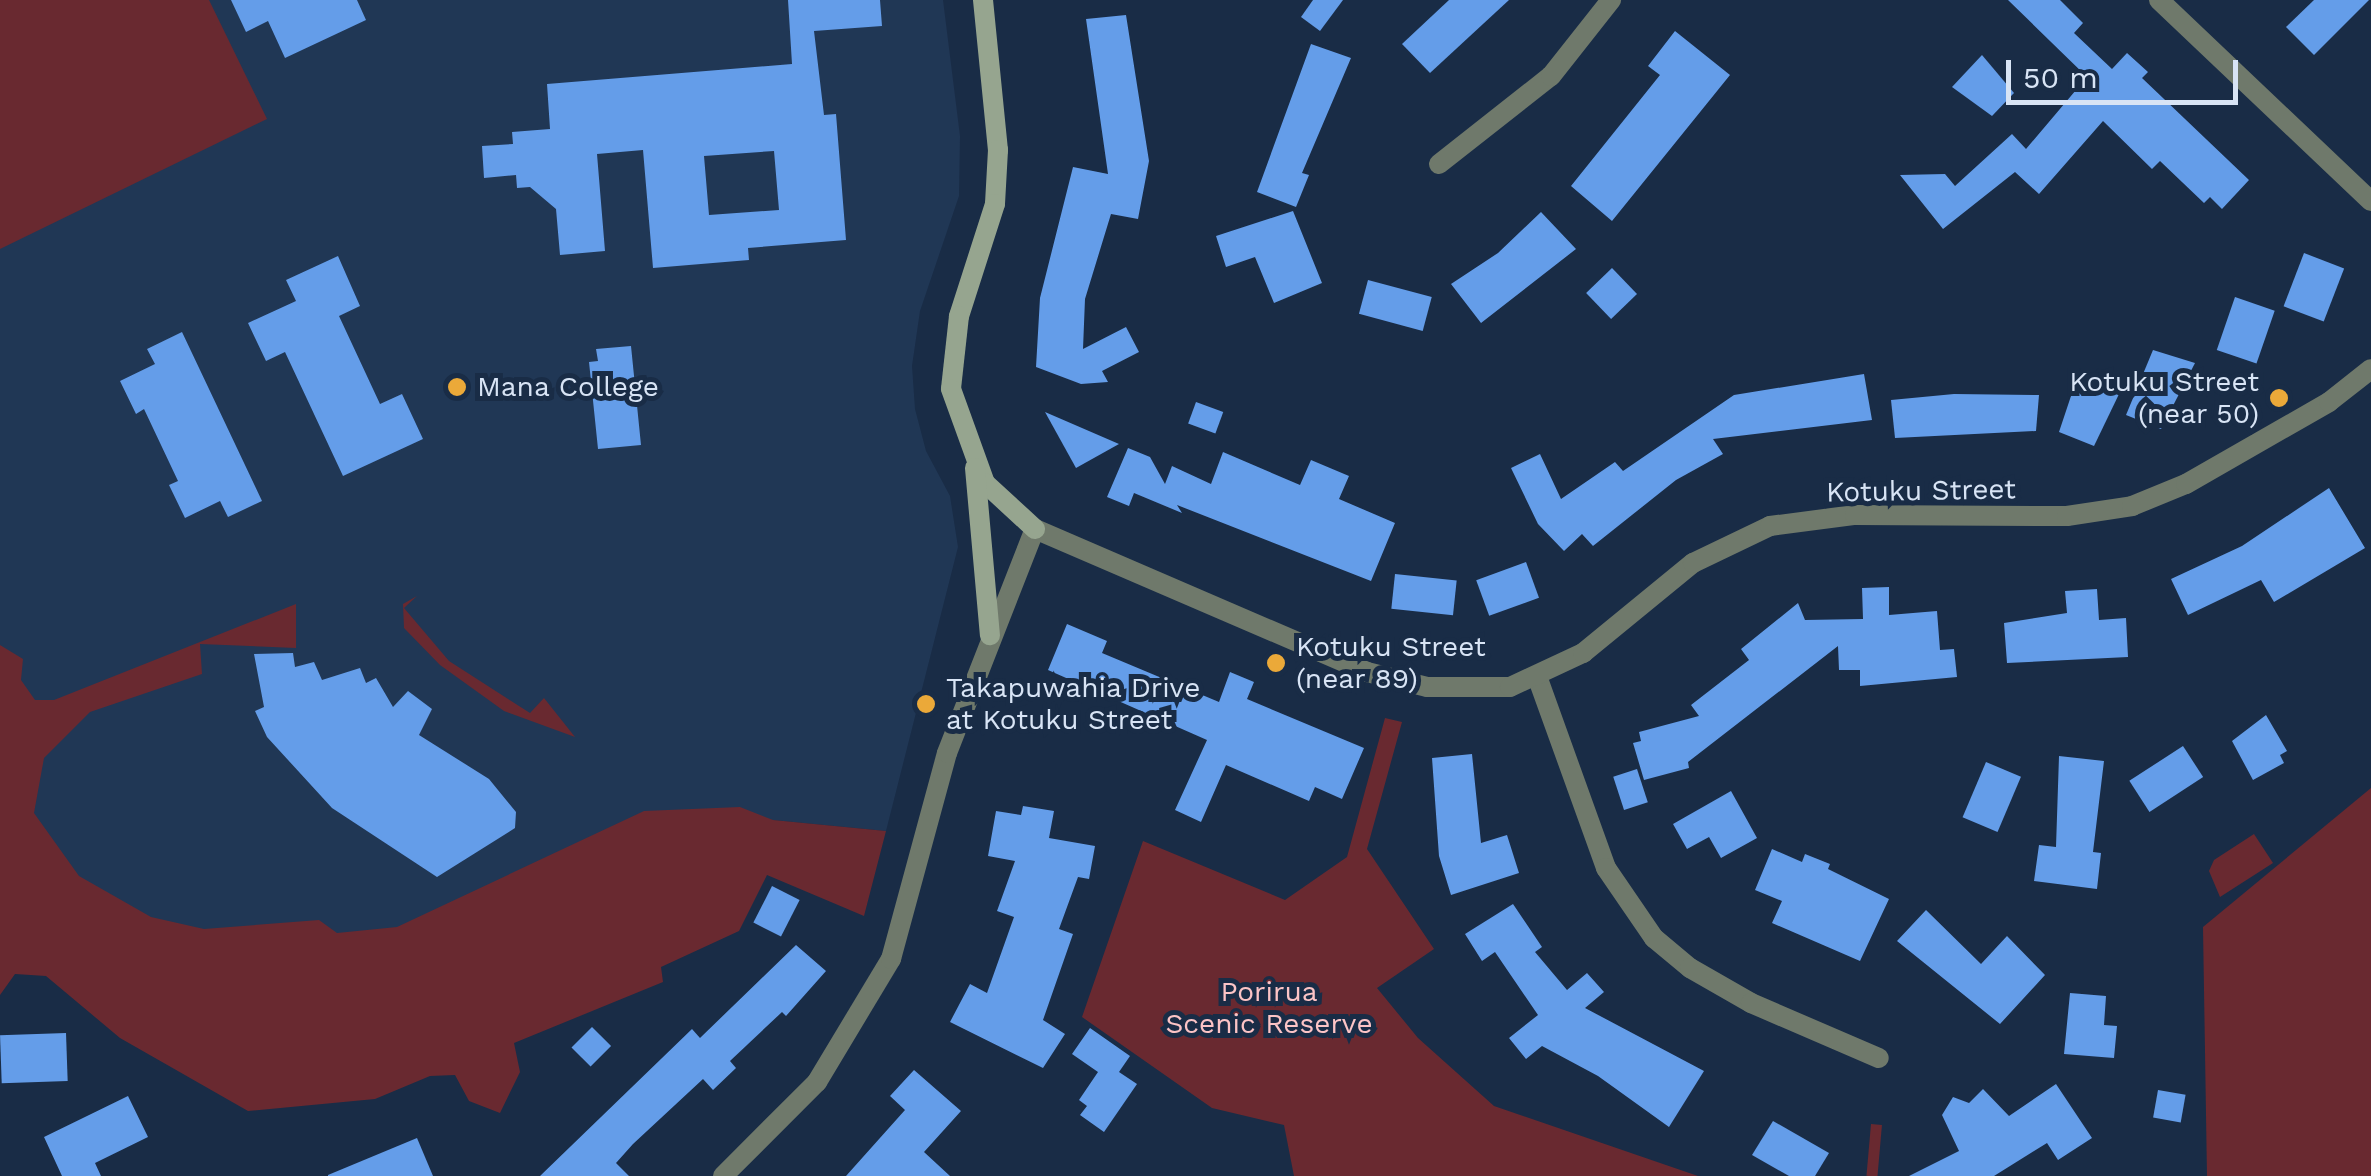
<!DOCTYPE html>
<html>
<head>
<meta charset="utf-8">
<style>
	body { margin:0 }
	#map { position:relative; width:2371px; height:1176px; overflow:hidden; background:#192c46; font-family:"Work Sans",sans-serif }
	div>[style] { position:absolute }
	.built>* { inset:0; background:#203755 }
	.green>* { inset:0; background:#692930; transform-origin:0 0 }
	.building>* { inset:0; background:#649de9; transform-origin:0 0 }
	.street>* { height:20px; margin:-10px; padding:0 10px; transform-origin:10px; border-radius:10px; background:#6f796b }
	.secondary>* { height:20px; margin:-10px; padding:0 10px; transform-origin:10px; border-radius:10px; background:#96a58f }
	.dots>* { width:28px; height:28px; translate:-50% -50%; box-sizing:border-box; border:5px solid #192c46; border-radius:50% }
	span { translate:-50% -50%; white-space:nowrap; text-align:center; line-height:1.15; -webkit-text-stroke:10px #192c46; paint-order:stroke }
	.poi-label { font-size:28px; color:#d8e4f5 }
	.right { translate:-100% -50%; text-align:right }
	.left { translate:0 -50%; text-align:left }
	.street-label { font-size:28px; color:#d8e4f5 }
	.park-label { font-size:28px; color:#fcc4c6 }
	.scale { position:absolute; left:2006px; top:60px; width:232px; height:45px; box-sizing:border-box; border:5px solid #d8e4f5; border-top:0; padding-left:12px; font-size:30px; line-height:35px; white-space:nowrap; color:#d8e4f5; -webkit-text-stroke:8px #192c46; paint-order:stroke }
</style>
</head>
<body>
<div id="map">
	<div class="built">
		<i style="clip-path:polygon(0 0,943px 0,960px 136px,959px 196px,920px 311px,912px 366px,915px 409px,926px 451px,950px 496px,958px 547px,886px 831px,773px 820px,279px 975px,0 873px)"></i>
	</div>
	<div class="green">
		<i style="clip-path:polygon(0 0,209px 0,267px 119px,0 249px)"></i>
		<i style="clip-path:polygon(417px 596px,404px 608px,449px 661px,530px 713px,544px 698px,575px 737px,504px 711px,440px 665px,404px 628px,403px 604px)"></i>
		<i style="clip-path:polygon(296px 604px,296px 648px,200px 644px,202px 674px,90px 712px,44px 758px,34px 813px,79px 876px,151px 917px,204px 929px,319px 920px,337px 933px,397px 927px,644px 811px,740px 807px,773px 820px,886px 831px,864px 916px,767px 875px,739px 931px,661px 967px,663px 982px,514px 1043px,520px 1072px,500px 1113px,469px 1101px,455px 1075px,430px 1076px,375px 1099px,248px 1111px,120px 1038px,46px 976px,15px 974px,0 995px,0 645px,23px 659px,21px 680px,35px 700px,54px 700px)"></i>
		<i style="clip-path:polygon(1385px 718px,1402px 722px,1367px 849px,1434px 949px,1377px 988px,1418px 1038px,1494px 1106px,1698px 1176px,1294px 1176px,1284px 1125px,1212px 1108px,1082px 1017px,1143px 841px,1285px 900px,1347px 857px)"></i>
		<i style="clip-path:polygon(2371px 788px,2371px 1176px,2207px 1176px,2203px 927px)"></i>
		<i style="clip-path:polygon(2254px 834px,2273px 863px,2220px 897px,2209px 871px,2214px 860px)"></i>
		<i style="left:1871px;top:1124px;width:11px;height:52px;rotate:5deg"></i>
	</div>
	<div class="building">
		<i style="clip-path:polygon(231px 0,357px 0,366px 20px,285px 58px,268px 21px,246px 32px)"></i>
		<i style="clip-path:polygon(evenodd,788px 0,880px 0,882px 26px,814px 31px,824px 115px,836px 114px,846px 240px,748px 248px,749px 260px,653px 268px,643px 150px,597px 154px,605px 251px,560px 255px,556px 209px,530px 187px,517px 188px,516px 175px,484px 178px,482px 146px,513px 144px,512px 132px,550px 129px,547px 84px,792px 64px,788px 0,774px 151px,779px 210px,709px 215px,704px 156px,774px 151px)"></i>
		<i style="clip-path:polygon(1313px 0,1343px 0,1320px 31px,1301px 17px)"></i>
		<i style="clip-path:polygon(1449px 0,1509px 0,1430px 73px,1402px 44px)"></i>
		<i style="clip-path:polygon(2008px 0,2060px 0,2083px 23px,2074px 33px,2112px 69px,2127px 53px,2148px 72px,2142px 78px,2249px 180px,2222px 209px,2210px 197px,2204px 203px,2160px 161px,2152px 169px,2103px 121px,2039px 194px,2015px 172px,1943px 229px,1900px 175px,1945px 174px,1955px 186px,2012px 134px,2026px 149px,2087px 77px)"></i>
		<i style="clip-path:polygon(2314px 0,2369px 0,2314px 55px,2286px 27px)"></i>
		<i style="clip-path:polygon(1126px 15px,1149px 161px,1138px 219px,1111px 214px,1085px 299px,1083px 349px,1126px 327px,1139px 352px,1102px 371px,1108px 382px,1081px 384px,1036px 367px,1040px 298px,1073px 167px,1108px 174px,1086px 19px)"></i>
		<i style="clip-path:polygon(1675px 31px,1730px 75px,1612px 221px,1571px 186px,1660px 75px,1648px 66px)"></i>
		<i style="clip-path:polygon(1311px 44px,1351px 58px,1302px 173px,1309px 175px,1296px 207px,1257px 192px)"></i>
		<i style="clip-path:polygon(1982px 55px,2014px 93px,1992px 116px,1952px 87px)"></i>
		<i style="clip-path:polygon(1293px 211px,1322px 283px,1274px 303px,1255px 257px,1226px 267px,1216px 236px)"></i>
		<i style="clip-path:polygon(1541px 212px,1576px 249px,1481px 323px,1451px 284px,1498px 253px)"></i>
		<i style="left:2304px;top:253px;width:43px;height:57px;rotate:21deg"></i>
		<i style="clip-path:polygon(338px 256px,360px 306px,339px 316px,380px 404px,402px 394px,423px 439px,343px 476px,285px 352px,266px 361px,248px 323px,296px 301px,286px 280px)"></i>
		<i style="left:1612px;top:268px;width:36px;height:36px;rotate:46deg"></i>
		<i style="left:1368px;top:280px;width:66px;height:35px;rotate:15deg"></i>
		<i style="left:2235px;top:297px;width:42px;height:56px;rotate:19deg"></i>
		<i style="clip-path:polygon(182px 332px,262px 501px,228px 517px,220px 501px,185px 518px,169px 485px,178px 481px,144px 409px,136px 414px,120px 381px,155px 364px,147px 349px)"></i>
		<i style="clip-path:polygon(631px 346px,641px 445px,598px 449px,589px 362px,598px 361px,596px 349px)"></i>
		<i style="clip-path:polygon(2153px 350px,2195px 363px,2161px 429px,2126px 415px)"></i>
		<i style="clip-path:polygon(1864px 374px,1872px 420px,1713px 439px,1723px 454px,1676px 480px,1593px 546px,1582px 534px,1564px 551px,1538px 524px,1511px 468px,1540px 454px,1561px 499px,1615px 462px,1623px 471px,1734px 395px)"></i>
		<i style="clip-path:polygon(2078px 375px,2120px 392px,2094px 446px,2059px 432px)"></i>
		<i style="clip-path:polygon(1954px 394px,2039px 395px,2036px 431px,1895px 438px,1891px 400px)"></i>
		<i style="left:1196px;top:402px;width:29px;height:23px;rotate:20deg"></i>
		<i style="clip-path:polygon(1045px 412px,1119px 444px,1076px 468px)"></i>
		<i style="clip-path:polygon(1128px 448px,1150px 457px,1165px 484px,1172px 466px,1211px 484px,1223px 452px,1300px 485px,1311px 460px,1349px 476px,1339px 499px,1395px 523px,1371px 581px,1177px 505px,1182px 513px,1134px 493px,1129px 506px,1107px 497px)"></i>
		<i style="clip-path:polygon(2329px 488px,2365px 548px,2274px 602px,2261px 580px,2188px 615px,2171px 579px,2242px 546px)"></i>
		<i style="left:1526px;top:562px;width:38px;height:53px;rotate:70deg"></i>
		<i style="left:1395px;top:574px;width:62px;height:35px;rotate:6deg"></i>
		<i style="clip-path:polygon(1889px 587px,1889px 615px,1937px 611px,1940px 650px,1954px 649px,1957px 677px,1860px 686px,1860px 670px,1839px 670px,1838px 646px,1688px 762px,1689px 768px,1644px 780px,1633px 743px,1641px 741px,1639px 732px,1699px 716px,1691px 705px,1749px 660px,1741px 649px,1798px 603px,1805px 620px,1863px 619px,1862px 588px)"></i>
		<i style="clip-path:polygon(2097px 589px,2099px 620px,2126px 618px,2128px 657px,2007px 663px,2004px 623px,2067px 613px,2065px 591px)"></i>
		<i style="clip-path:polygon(1067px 624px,1107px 641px,1102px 653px,1219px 702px,1230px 672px,1254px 682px,1247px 699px,1364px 748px,1342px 799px,1315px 787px,1309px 801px,1226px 765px,1201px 822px,1175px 810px,1207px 740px,1048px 670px)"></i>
		<i style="clip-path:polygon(293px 653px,295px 667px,314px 662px,322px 680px,360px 668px,366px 683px,376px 678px,393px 707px,408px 691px,432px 709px,419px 735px,489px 779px,516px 812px,515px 828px,437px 877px,332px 808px,267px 737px,255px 711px,264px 707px,254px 654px)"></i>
		<i style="clip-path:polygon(2266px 715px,2287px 751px,2280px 755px,2284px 763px,2253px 780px,2232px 741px)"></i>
		<i style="left:2183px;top:746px;width:37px;height:64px;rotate:57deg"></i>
		<i style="clip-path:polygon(1472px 754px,1481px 843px,1507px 835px,1519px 873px,1451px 895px,1439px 856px,1432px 758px)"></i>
		<i style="clip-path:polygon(2059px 756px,2104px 761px,2093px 852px,2101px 853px,2097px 889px,2034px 881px,2039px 845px,2056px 847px)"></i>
		<i style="left:1986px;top:762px;width:38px;height:60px;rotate:23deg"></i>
		<i style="left:1637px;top:769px;width:35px;height:25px;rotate:72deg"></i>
		<i style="clip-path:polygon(1731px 791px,1757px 838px,1721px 858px,1709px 837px,1687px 849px,1673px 824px)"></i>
		<i style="clip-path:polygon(1023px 806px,1054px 811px,1049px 838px,1095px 846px,1089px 879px,1078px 877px,1059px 929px,1073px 934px,1043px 1020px,1065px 1034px,1043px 1068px,950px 1022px,970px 984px,987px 993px,1014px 917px,997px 911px,1015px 861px,988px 856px,996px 811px,1021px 815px)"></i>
		<i style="clip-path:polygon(1772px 849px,1802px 862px,1805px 854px,1830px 864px,1828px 869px,1889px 899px,1860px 961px,1772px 923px,1782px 901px,1755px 890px)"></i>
		<i style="left:772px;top:886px;width:31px;height:41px;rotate:27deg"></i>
		<i style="clip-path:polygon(1513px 904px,1542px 947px,1535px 952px,1567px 990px,1587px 973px,1604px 992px,1585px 1008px,1704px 1071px,1669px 1127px,1598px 1076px,1542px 1046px,1526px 1059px,1509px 1038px,1538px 1015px,1495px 952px,1482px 961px,1465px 934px)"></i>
		<i style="clip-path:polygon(1926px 910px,1981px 964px,2007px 936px,2045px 975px,2000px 1024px,1897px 941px)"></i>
		<i style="clip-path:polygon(796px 945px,826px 971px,786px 1016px,782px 1012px,730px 1061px,736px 1068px,713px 1090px,703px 1079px,633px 1144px,616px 1163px,629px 1176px,540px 1176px,692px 1029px,700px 1038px)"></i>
		<i style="clip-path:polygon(2070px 993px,2106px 996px,2104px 1025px,2117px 1026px,2114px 1058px,2064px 1054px)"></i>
		<i style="left:592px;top:1027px;width:27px;height:29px;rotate:45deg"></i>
		<i style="clip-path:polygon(1090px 1028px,1130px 1056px,1119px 1072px,1137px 1084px,1104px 1132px,1080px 1115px,1087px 1106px,1079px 1100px,1098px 1072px,1072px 1054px)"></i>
		<i style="left:66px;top:1033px;width:48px;height:66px;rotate:88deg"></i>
		<i style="clip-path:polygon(914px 1070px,961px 1111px,924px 1152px,950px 1176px,846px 1176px,905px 1110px,890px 1096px)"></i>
		<i style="clip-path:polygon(2056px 1084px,2092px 1138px,2058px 1160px,2047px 1143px,1994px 1176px,1909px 1176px,1959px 1151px,1942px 1115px,1953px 1097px,1969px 1103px,1983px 1089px,2009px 1116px)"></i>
		<i style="left:2158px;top:1090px;width:28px;height:28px;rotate:10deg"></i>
		<i style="clip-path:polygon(128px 1096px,148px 1137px,95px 1163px,101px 1176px,62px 1176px,44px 1137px)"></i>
		<i style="clip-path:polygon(1773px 1121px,1829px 1153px,1815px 1176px,1789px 1176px,1752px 1155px)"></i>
		<i style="clip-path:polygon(417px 1138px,433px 1176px,328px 1176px,328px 1175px)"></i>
	</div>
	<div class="street">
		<i style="left:2159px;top:0;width:292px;rotate:43.5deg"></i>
		<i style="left:1439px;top:164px;width:142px;rotate:-38.2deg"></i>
		<i style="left:1551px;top:76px;width:97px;rotate:-51.7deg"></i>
		<i style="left:1538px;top:679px;width:201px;rotate:70.2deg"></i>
		<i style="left:1606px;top:868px;width:85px;rotate:55.6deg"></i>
		<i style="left:1654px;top:938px;width:47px;rotate:39.8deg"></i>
		<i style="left:1690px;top:968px;width:70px;rotate:29.8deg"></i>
		<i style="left:1751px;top:1003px;width:139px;rotate:23.3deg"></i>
		<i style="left:723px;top:1176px;width:133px;rotate:-45deg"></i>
		<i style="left:817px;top:1082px;width:144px;rotate:-59deg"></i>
		<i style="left:891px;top:959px;width:213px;rotate:-74.8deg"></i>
		<i style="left:947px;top:753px;width:241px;rotate:-68.6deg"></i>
		<i style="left:1035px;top:529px;width:361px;rotate:23.3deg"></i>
		<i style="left:1367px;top:672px;width:62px;rotate:14deg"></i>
		<i style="left:1427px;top:687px;width:83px"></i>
		<i style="left:1510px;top:687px;width:81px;rotate:-25deg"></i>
		<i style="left:1583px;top:653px;width:142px;rotate:-39.3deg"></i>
		<i style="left:1693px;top:563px;width:85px;rotate:-25.7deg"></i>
		<i style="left:1770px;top:526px;width:86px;rotate:-7.4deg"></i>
		<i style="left:1855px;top:515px;width:212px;rotate:0.3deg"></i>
		<i style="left:2067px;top:516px;width:66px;rotate:-8.7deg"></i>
		<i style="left:2132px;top:506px;width:58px;rotate:-22.2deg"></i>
		<i style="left:2186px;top:484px;width:165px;rotate:-29.8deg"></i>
		<i style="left:2329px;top:402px;width:53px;rotate:-38.2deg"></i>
	</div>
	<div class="secondary">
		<i style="left:983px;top:0;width:151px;rotate:84.3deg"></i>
		<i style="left:998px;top:150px;width:54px;rotate:93.2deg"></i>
		<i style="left:995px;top:204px;width:118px;rotate:107.8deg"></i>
		<i style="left:959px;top:316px;width:73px;rotate:96.3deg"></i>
		<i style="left:951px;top:389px;width:100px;rotate:70.1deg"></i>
		<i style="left:985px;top:483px;width:68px;rotate:42.6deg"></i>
		<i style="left:975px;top:468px;width:168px;rotate:84.9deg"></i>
	</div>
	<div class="dots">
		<i style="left:457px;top:387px;background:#eba939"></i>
		<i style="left:2279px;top:398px;background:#eba939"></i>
		<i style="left:1276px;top:663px;background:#eba939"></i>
		<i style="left:926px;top:704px;background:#eba939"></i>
	</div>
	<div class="poi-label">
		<span class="right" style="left:2259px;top:398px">Kotuku Street<br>(near 50)</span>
		<span class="left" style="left:477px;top:387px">Mana College</span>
		<span class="left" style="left:1296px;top:663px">Kotuku Street<br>(near 89)</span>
		<span class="left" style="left:946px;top:704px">Takapuwahia Drive<br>at Kotuku Street</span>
	</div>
	<div class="street-label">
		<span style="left:1921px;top:491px;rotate:-1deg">Kotuku Street</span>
	</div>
	<div class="park-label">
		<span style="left:1269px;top:1008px">Porirua<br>Scenic Reserve</span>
	</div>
	<div class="scale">50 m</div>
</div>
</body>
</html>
